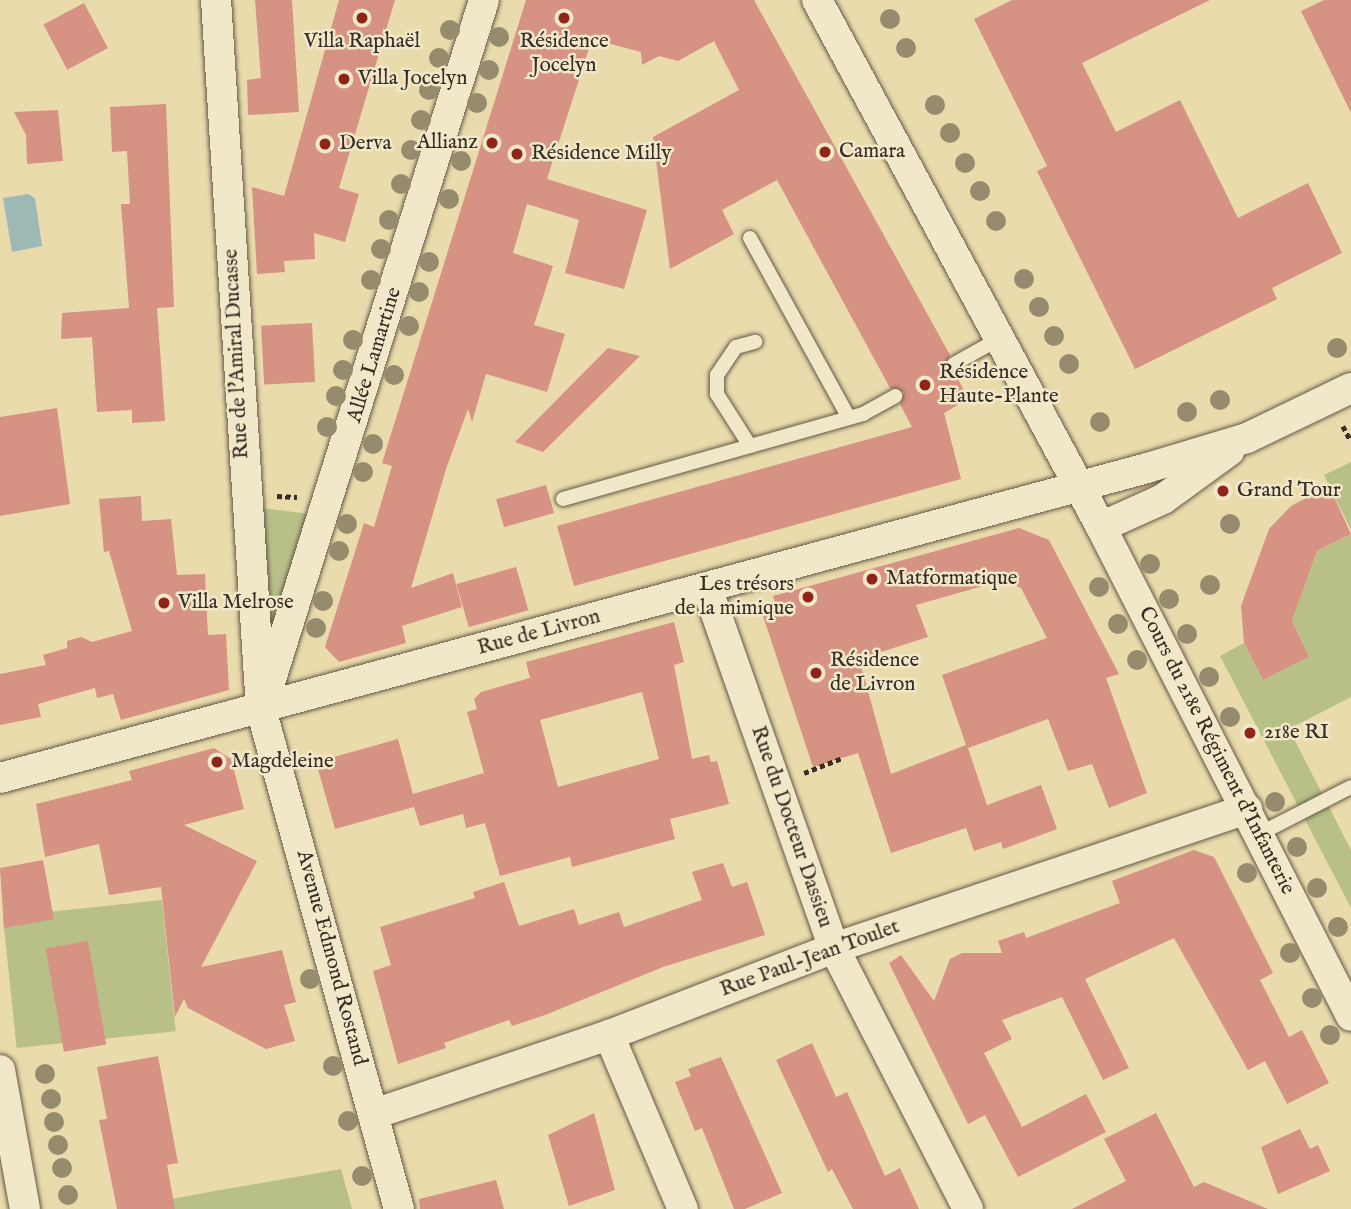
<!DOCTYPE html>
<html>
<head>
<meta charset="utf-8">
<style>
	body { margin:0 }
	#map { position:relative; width:1351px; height:1209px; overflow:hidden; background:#eadbac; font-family:"IM FELL English",serif }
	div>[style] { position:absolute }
	.green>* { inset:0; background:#b8c088; transform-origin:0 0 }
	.water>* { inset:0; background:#9eb8b6 }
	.building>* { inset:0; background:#d69282; transform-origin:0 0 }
	.path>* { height:4.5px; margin-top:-2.25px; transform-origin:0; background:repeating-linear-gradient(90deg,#382c25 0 5px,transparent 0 8.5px) }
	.roads { filter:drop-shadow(0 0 2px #645847) drop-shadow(0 0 2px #645847) }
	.service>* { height:14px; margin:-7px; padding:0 7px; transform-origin:7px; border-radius:7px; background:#f1e8c9 }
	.minor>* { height:30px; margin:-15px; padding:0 15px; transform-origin:15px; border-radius:15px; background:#f1e8c9 }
	.trees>* { width:20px; height:20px; margin:-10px; border-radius:50%; background:#968b6d }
	.dots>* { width:19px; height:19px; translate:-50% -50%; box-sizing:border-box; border:4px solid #f1e8c9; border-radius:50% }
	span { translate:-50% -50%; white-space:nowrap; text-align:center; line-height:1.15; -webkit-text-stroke:5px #f1e8c9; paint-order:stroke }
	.poi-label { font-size:21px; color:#382c25 }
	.left { translate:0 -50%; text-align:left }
	.right { translate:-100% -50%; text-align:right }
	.street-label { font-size:21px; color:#382c25 }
</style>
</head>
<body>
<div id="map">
	<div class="green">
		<i style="clip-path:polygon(1351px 462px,1351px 530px,1324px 475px)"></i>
		<i style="clip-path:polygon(254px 507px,318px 515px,282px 626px,262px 623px)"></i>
		<i style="clip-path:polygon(1351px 534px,1351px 697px,1289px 729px,1351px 850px,1351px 908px,1220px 656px,1244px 643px,1263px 680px,1309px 657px,1292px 621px,1317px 551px)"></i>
		<i style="left:162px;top:900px;width:132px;height:160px;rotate:84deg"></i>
		<i style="clip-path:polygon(341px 1169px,352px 1209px,121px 1209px,198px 1194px)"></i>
	</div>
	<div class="water">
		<i style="clip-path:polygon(28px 194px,35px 198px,42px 246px,12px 252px,3px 198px)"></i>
	</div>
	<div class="building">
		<i style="clip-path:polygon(255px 0,292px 0,299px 112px,248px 115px,247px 80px,261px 78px)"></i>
		<i style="clip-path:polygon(339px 0,395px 0,339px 188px,359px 194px,345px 242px,314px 233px,315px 259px,284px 261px,285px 272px,257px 274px,252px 187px,284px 196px)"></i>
		<i style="clip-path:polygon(526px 0,754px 0,950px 355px,945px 368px,955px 373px,968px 399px,944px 413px,961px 479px,574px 586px,557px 526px,912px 427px,900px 404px,904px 392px,890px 388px,777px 180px,722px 210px,734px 234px,670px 269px,653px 137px,739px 90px,714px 41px,678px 61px,659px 56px,642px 65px,641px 52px,592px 39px,547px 179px,647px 210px,624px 289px,565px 273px,579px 220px,527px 204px,513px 253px,553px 266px,534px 325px,565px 334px,547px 392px,486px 374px,472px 422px,468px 409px,446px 469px,411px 588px,453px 573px,462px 607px,402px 626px,406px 643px,339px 662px,325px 647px,364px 523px,374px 527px,392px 466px,382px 463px)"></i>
		<i style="clip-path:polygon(1012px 0,1210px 0,1082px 63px,1116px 132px,1180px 100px,1238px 218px,1308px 183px,1342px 253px,1272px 288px,1277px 299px,1135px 369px,1037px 171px,1047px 166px,974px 19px)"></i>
		<i style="clip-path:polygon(1324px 0,1351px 0,1351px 113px,1301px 11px)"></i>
		<i style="left:84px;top:3px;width:51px;height:46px;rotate:62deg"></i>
		<i style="clip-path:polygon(166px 104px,174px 307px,157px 308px,165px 421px,132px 423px,132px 410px,97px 412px,92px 337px,61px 339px,62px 313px,129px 308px,121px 204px,130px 204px,127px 151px,112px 152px,110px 107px)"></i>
		<i style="clip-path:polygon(58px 110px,63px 161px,27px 164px,26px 135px,14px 112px)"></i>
		<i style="left:312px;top:323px;width:59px;height:51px;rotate:87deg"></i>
		<i style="clip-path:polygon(608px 348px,640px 356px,543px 452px,515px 442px)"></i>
		<i style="clip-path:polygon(57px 408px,70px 504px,0 516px,0 417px)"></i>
		<i style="left:546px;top:485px;width:29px;height:52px;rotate:74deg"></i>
		<i style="clip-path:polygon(1329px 486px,1351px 534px,1317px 551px,1292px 621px,1309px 657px,1263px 680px,1244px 643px,1241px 606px,1269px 529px,1291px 506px)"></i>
		<i style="clip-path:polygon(141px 496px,142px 521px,171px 519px,177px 575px,205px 574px,208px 635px,226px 634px,229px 690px,121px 720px,113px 694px,97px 698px,95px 688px,38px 704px,41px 717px,0 725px,0 674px,46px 665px,43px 655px,67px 648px,67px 641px,81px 637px,92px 642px,132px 631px,109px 551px,104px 552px,99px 499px)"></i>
		<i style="clip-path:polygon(evenodd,1019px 528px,1049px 540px,1119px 674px,1106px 678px,1147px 793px,1109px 808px,1092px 764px,1068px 771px,1048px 719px,968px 748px,987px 805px,1041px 785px,1057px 829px,1003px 849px,1001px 842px,974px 851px,966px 828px,891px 853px,858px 753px,813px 767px,763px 616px,778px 613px,773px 596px,1019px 528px,1004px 580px,1021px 588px,1047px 638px,942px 675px,966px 745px,891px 774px,859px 659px,928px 637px,916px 605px,1004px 580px)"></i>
		<i style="left:516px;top:567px;width:45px;height:62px;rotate:74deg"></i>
		<i style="clip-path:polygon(evenodd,674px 622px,684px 662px,674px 665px,692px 759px,709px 755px,711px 762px,717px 761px,729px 804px,670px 819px,675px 839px,572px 867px,570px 857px,500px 876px,485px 823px,466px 828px,463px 814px,420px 826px,414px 807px,335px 829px,316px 762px,398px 739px,413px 794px,484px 773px,467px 712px,477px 709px,474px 699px,481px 692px,530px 678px,526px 662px,674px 622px,642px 692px,659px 759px,558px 787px,540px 720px,642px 692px)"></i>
		<i style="clip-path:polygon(214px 748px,231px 759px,244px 809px,184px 825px,257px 861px,201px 967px,282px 950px,296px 1002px,284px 1005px,295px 1041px,266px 1049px,188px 1008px,184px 999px,175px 1017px,161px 887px,109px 895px,99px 844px,45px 857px,36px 804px,132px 780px,129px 771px)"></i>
		<i style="clip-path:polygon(1194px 850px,1214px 857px,1273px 973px,1260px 980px,1289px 1037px,1302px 1030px,1329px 1083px,1287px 1104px,1265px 1061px,1248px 1070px,1174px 938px,1085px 979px,1129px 1068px,1103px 1080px,1062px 997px,1002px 1020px,1012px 1039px,984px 1053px,1022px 1127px,1086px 1094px,1106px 1132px,1018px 1177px,985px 1115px,968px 1124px,889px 963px,901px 955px,934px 1001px,950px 959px,962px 953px,1002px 953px,998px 941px,1024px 932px,1026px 938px,1120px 903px,1112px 881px)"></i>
		<i style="clip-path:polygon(43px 860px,54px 919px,4px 928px,0 868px)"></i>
		<i style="clip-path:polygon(723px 863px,732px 887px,747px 882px,765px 935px,663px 967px,545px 1015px,512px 1026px,509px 1020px,444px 1043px,446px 1048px,398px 1064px,373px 971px,391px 965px,380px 927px,475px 898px,473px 892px,504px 882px,519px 926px,574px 909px,579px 925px,619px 912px,624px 927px,702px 900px,692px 872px)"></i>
		<i style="left:88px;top:941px;width:105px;height:43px;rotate:80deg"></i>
		<i style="clip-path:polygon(812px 1043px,836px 1097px,847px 1092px,885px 1176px,900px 1168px,919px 1209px,853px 1209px,832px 1169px,828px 1172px,776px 1060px)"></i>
		<i style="clip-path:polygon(158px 1056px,178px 1163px,167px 1165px,175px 1209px,117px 1209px,99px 1120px,107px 1119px,97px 1067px)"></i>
		<i style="clip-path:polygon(721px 1057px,782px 1193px,745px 1209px,734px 1209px,702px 1128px,695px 1131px,675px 1082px,691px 1076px,688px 1069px)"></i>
		<i style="clip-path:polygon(594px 1113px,615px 1190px,569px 1206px,548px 1135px)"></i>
		<i style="clip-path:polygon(1156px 1113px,1194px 1187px,1204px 1182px,1268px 1209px,1072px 1209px,1126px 1181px,1104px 1139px)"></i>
		<i style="clip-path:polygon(1300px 1129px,1310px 1149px,1318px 1145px,1330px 1171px,1278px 1194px,1261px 1147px)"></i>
		<i style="clip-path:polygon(496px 1180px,504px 1209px,420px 1209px,419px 1199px)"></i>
	</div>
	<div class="path">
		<i style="left:1343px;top:426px;width:17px;rotate:62deg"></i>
		<i style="left:277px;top:496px;width:20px;rotate:3deg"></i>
		<i style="left:804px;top:773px;width:41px;rotate:-21.5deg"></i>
	</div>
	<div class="roads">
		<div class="service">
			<i style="left:750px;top:238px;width:205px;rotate:61.2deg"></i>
			<i style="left:954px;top:364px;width:51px;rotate:-29.1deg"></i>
			<i style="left:750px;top:446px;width:62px;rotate:-122.4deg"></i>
			<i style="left:717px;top:394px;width:19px;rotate:-90deg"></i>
			<i style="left:717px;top:375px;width:34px;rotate:-56deg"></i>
			<i style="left:736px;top:347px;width:20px;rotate:-15deg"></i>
			<i style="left:563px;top:499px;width:312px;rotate:-15.8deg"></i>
			<i style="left:863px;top:414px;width:37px;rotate:-29deg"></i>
			<i style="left:1259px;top:834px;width:103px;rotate:-27.1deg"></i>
		</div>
		<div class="minor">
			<i style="left:216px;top:0;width:710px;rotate:86.37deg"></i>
			<i style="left:261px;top:709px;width:519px;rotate:74.57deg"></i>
			<i style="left:817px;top:0;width:599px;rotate:61.68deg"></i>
			<i style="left:1101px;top:527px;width:549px;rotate:62.92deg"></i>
			<i style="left:1101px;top:527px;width:68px;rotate:-24.3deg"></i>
			<i style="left:1163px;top:499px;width:82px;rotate:-36deg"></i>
			<i style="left:707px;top:588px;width:382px;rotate:70.6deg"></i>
			<i style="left:834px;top:948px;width:293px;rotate:62.8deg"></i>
			<i style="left:266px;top:695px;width:728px;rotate:-72.58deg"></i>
			<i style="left:0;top:778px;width:1188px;rotate:-15.12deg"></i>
			<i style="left:1147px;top:468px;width:104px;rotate:-16.7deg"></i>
			<i style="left:1247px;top:438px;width:115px;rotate:-25.7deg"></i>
			<i style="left:609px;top:1035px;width:189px;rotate:67deg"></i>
			<i style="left:0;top:1070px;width:141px;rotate:79.8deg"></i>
			<i style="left:374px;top:1114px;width:248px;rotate:-18.6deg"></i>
			<i style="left:609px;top:1035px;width:241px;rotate:-21.1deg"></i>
			<i style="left:834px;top:948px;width:436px;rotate:-18.6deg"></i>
		</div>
	</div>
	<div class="trees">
		<i style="left:890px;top:19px"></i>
		<i style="left:450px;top:30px"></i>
		<i style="left:499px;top:37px"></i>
		<i style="left:906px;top:48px"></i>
		<i style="left:439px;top:58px"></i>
		<i style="left:489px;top:70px"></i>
		<i style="left:429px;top:90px"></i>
		<i style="left:477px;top:103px"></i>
		<i style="left:935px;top:105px"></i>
		<i style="left:421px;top:120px"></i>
		<i style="left:950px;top:133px"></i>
		<i style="left:411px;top:150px"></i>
		<i style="left:461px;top:161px"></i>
		<i style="left:965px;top:163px"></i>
		<i style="left:401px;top:184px"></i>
		<i style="left:980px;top:191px"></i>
		<i style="left:449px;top:199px"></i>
		<i style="left:389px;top:220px"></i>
		<i style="left:996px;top:221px"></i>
		<i style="left:381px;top:249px"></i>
		<i style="left:429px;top:262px"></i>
		<i style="left:1024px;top:279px"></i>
		<i style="left:371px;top:280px"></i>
		<i style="left:419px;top:292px"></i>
		<i style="left:1039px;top:307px"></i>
		<i style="left:409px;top:326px"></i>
		<i style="left:1054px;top:336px"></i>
		<i style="left:353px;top:340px"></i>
		<i style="left:1337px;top:348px"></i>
		<i style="left:1069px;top:364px"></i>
		<i style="left:343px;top:370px"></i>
		<i style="left:394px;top:375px"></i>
		<i style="left:336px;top:396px"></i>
		<i style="left:1220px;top:400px"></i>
		<i style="left:1187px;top:412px"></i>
		<i style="left:1100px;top:422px"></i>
		<i style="left:327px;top:427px"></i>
		<i style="left:373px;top:444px"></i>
		<i style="left:363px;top:472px"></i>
		<i style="left:347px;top:524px"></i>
		<i style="left:1230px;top:524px"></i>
		<i style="left:339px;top:551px"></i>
		<i style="left:1150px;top:564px"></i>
		<i style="left:1210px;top:585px"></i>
		<i style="left:1099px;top:587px"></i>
		<i style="left:1169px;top:599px"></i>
		<i style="left:323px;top:601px"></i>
		<i style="left:1118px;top:624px"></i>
		<i style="left:316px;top:628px"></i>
		<i style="left:1187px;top:634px"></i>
		<i style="left:1137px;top:660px"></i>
		<i style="left:1209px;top:677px"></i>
		<i style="left:1230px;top:717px"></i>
		<i style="left:1275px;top:802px"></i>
		<i style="left:1297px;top:847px"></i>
		<i style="left:1247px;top:873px"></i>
		<i style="left:1317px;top:888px"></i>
		<i style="left:1338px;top:927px"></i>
		<i style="left:1290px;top:953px"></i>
		<i style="left:310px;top:979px"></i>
		<i style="left:1312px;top:998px"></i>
		<i style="left:1330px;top:1035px"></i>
		<i style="left:333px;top:1066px"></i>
		<i style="left:45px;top:1074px"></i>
		<i style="left:51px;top:1099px"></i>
		<i style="left:348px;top:1121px"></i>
		<i style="left:54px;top:1122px"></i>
		<i style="left:58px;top:1145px"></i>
		<i style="left:62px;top:1168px"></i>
		<i style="left:362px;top:1176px"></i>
		<i style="left:68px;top:1195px"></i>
	</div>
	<div class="dots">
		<i style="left:362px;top:18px;background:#8f2418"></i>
		<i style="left:564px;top:18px;background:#8f2418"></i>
		<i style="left:344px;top:79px;background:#8f2418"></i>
		<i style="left:492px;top:143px;background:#8f2418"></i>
		<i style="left:325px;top:144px;background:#8f2418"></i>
		<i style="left:825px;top:152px;background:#8f2418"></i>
		<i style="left:517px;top:154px;background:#8f2418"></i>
		<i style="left:925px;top:385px;background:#8f2418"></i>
		<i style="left:1223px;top:491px;background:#8f2418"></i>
		<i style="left:872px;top:579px;background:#8f2418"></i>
		<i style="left:808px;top:597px;background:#8f2418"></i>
		<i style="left:164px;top:603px;background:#8f2418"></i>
		<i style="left:816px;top:673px;background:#8f2418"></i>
		<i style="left:1250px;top:733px;background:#8f2418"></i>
		<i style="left:217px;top:762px;background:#8f2418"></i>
	</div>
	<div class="poi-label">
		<span style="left:362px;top:42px">Villa Raphaël</span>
		<span style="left:564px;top:54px">Résidence<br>Jocelyn</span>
		<span class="left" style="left:358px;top:79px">Villa Jocelyn</span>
		<span class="right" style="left:478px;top:143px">Allianz</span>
		<span class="left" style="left:339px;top:144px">Derva</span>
		<span class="left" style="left:839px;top:152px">Camara</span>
		<span class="left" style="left:531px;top:154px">Résidence Milly</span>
		<span class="left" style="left:939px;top:385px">Résidence<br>Haute-Plante</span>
		<span class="left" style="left:1237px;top:491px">Grand Tour</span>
		<span class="left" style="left:886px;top:579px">Matformatique</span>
		<span class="right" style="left:794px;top:597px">Les trésors<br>de la mimique</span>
		<span class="left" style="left:178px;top:603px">Villa Melrose</span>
		<span class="left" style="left:830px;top:673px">Résidence<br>de Livron</span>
		<span class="left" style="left:1264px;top:733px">218e RI</span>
		<span class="left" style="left:231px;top:762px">Magdeleine</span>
	</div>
	<div class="street-label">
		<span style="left:237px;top:354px;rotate:-93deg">Rue de l'Amiral Ducasse</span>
		<span style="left:375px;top:355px;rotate:-73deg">Allée Lamartine</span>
		<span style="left:539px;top:633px;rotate:-15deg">Rue de Livron</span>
		<span style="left:1216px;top:751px;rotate:63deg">Cours du 218e Régiment d'Infanterie</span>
		<span style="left:791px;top:827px;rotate:71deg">Rue du Docteur Dassieu</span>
		<span style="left:331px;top:958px;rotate:75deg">Avenue Edmond Rostand</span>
		<span style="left:810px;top:959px;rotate:-20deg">Rue Paul-Jean Toulet</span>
	</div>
</div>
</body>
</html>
